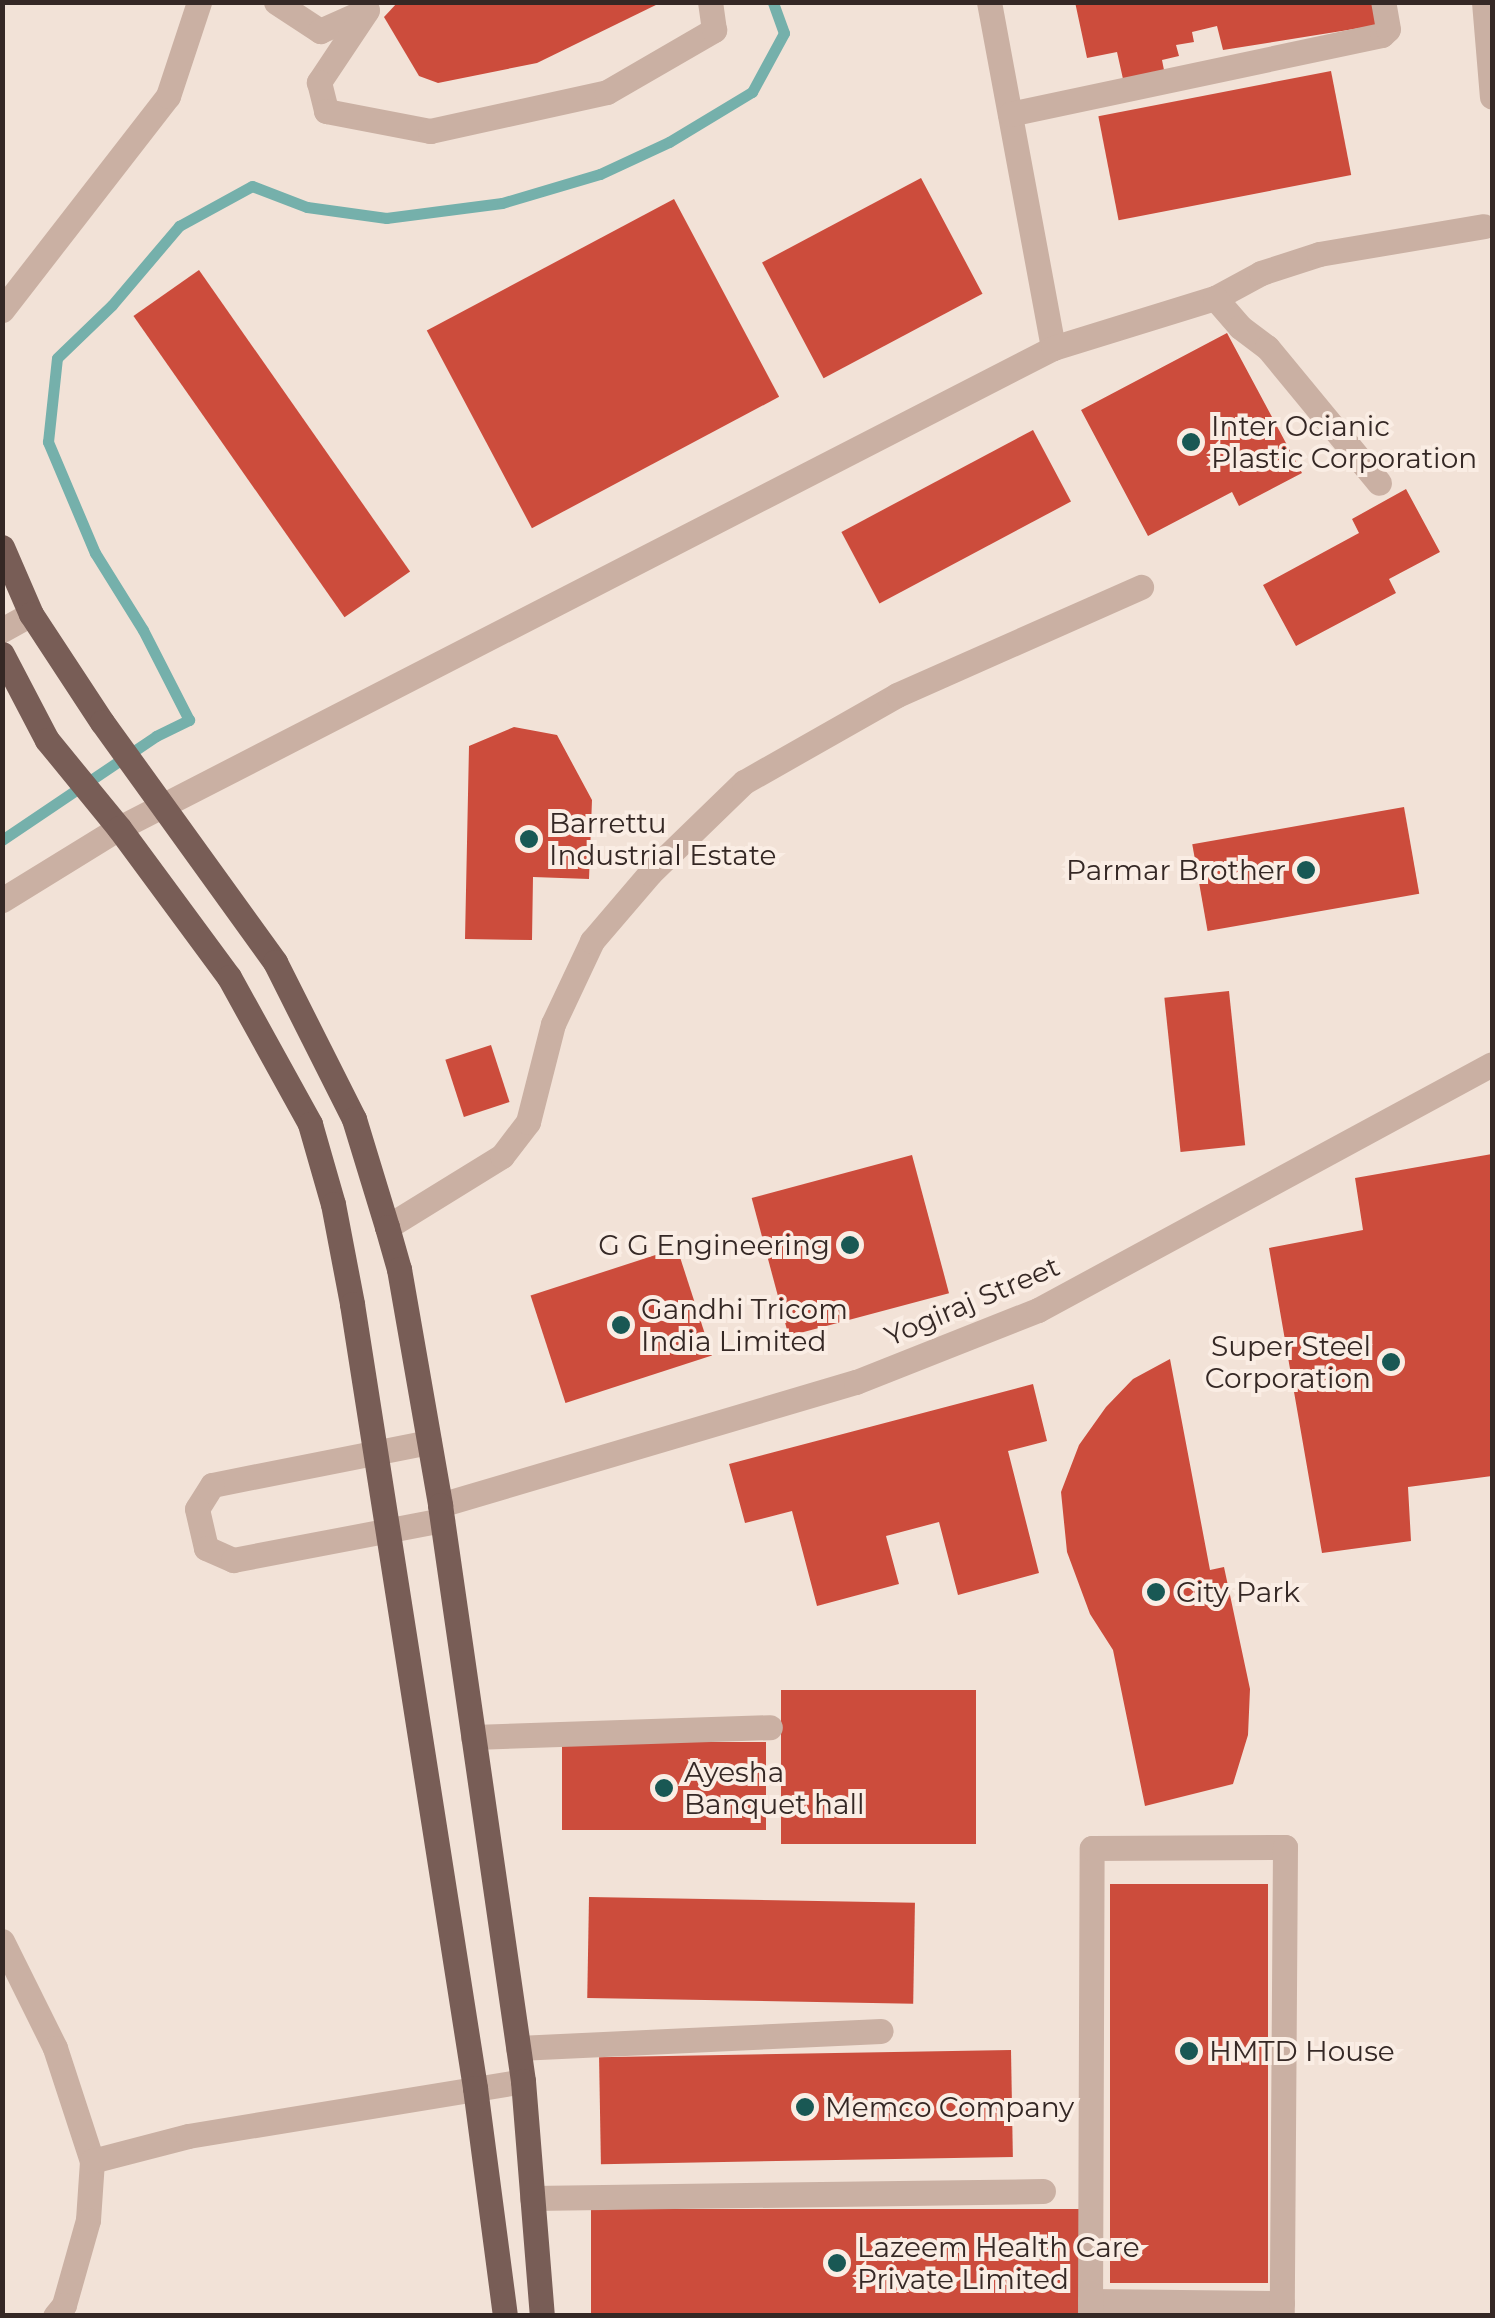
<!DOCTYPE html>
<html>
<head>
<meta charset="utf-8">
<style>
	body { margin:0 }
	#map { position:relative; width:1495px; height:2318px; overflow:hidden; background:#f2e2d7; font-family:Montserrat,sans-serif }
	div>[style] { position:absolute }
	.stream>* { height:11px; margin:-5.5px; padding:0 5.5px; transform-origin:5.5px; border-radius:5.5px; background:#75b0ab }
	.building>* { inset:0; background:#cc4c3c; transform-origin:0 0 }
	.minor>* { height:25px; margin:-12.5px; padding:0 12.5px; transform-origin:12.5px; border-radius:12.5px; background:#cab0a3 }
	.major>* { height:25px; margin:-12.5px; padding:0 12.5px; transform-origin:12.5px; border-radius:12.5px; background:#785d56 }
	.dots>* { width:28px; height:28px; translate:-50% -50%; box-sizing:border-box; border:5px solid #faede4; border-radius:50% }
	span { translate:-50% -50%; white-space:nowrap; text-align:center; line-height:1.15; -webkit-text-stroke:8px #faede4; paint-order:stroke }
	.poi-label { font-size:28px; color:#352825 }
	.left { translate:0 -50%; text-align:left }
	.right { translate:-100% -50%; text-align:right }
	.street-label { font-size:28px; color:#352825 }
	.frame { position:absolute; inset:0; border:5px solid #352825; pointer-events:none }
</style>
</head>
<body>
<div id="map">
	<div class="stream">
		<i style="left:2px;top:840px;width:186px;rotate:-34deg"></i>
		<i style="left:156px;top:736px;width:37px;rotate:-26deg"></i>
		<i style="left:189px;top:720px;width:101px;rotate:-117.1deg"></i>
		<i style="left:143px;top:630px;width:91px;rotate:-121.9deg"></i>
		<i style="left:95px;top:553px;width:121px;rotate:-112.9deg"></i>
		<i style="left:48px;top:442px;width:84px;rotate:-83.9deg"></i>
		<i style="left:57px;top:358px;width:76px;rotate:-43.9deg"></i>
		<i style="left:112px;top:305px;width:104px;rotate:-49.7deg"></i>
		<i style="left:179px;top:226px;width:83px;rotate:-28.7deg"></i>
		<i style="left:252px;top:186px;width:59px;rotate:20.9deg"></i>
		<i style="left:307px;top:207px;width:80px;rotate:7.9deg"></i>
		<i style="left:386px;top:218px;width:117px;rotate:-7.4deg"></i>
		<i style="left:502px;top:203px;width:102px;rotate:-16.5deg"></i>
		<i style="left:600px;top:174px;width:76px;rotate:-24.9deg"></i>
		<i style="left:669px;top:142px;width:97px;rotate:-31.1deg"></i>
		<i style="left:752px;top:92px;width:67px;rotate:-61.5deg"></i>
		<i style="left:784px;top:33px;width:33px;rotate:-110deg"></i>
	</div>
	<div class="building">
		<i style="clip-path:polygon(398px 2px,662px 2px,537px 63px,438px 83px,419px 76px,384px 17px)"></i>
		<i style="clip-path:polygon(1075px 2px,1375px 2px,1379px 25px,1223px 50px,1217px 26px,1192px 32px,1194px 42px,1176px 45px,1179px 56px,1162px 60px,1164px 70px,1123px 79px,1117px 52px,1087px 58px)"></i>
		<i style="left:1331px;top:71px;width:106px;height:237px;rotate:79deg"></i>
		<i style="left:921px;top:178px;width:131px;height:180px;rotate:62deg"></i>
		<i style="left:674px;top:199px;width:224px;height:280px;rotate:62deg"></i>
		<i style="left:199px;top:270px;width:368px;height:80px;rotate:55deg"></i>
		<i style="clip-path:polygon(1227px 333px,1302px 473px,1239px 506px,1232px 492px,1148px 536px,1081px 410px)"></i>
		<i style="left:1033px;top:430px;width:81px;height:217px;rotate:62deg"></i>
		<i style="clip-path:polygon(1406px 489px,1440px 552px,1389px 579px,1396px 593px,1296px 646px,1263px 585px,1359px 533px,1352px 519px)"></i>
		<i style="clip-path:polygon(514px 727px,557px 735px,592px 800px,589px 879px,533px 877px,532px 940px,465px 939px,469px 746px)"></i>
		<i style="left:1404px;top:807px;width:88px;height:215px;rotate:80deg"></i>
		<i style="left:1229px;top:991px;width:155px;height:65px;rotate:84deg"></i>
		<i style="left:491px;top:1045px;width:60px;height:48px;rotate:72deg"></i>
		<i style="clip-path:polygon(1492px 1154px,1492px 1476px,1408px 1487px,1411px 1541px,1322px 1553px,1269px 1248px,1363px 1230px,1355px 1178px)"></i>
		<i style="left:912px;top:1155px;width:143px;height:166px;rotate:75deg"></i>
		<i style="left:677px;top:1248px;width:113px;height:154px;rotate:72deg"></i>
		<i style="clip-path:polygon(1170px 1359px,1210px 1570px,1224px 1567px,1250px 1689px,1248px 1735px,1233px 1784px,1145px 1806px,1113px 1650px,1090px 1614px,1067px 1552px,1061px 1492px,1079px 1445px,1106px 1407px,1133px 1379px)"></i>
		<i style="clip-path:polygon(1033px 1384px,1047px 1441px,1008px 1451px,1039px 1573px,958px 1595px,939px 1522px,886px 1536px,899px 1584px,817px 1606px,792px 1511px,745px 1523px,729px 1464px)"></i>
		<i style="left:781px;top:1690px;width:195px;height:154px"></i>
		<i style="left:766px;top:1742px;width:88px;height:204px;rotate:90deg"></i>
		<i style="left:1110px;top:1884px;width:158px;height:399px"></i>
		<i style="left:589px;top:1897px;width:326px;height:101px;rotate:1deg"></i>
		<i style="left:1011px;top:2050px;width:107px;height:412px;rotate:89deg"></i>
		<i style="left:591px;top:2209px;width:488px;height:108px"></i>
	</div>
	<div class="minor">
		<i style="left:276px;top:2px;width:53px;rotate:33.4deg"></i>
		<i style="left:320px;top:31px;width:51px;rotate:-24.1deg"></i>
		<i style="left:367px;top:10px;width:87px;rotate:123.7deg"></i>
		<i style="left:319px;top:82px;width:30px;rotate:76deg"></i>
		<i style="left:326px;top:111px;width:106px;rotate:10.9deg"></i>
		<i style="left:430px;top:131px;width:181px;rotate:-12.4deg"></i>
		<i style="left:607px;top:92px;width:124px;rotate:-30.1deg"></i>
		<i style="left:714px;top:30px;width:28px;rotate:-98deg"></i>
		<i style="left:989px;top:2px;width:352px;rotate:79.5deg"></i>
		<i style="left:1484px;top:2px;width:95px;rotate:85.2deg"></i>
		<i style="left:1010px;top:114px;width:380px;rotate:-12deg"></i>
		<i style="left:1382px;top:35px;width:8px;rotate:-45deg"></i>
		<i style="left:1388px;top:29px;width:27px;rotate:-100deg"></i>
		<i style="left:1215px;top:298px;width:52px;rotate:-28.5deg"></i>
		<i style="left:1261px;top:273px;width:61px;rotate:-18.1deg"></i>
		<i style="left:1319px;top:254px;width:167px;rotate:-9.6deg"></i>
		<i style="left:2px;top:310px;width:271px;rotate:-52.2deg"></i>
		<i style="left:168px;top:96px;width:99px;rotate:-71.7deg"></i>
		<i style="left:2px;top:630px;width:33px;rotate:-29deg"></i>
		<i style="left:2px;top:900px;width:137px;rotate:-31.6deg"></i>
		<i style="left:119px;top:828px;width:1050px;rotate:-27.2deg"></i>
		<i style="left:1053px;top:348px;width:170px;rotate:-17.2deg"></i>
		<i style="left:1215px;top:298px;width:38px;rotate:49deg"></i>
		<i style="left:1240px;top:327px;width:34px;rotate:37deg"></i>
		<i style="left:1267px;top:347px;width:176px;rotate:50.5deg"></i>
		<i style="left:387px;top:1227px;width:135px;rotate:-31.7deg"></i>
		<i style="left:502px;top:1156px;width:43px;rotate:-52.6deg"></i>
		<i style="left:528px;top:1122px;width:101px;rotate:-75.7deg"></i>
		<i style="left:553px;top:1024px;width:92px;rotate:-64.8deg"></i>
		<i style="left:592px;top:941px;width:89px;rotate:-49.5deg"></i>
		<i style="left:650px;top:873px;width:131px;rotate:-44.1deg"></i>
		<i style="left:744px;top:782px;width:176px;rotate:-29.6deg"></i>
		<i style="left:897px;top:695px;width:267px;rotate:-23.9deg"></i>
		<i style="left:429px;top:1442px;width:221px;rotate:168.8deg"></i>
		<i style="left:212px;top:1485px;width:28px;rotate:122deg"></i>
		<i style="left:197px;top:1509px;width:40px;rotate:77deg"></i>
		<i style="left:206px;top:1548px;width:30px;rotate:24deg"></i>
		<i style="left:233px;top:1560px;width:213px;rotate:-10.8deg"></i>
		<i style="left:440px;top:1505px;width:434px;rotate:-16.5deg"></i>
		<i style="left:856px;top:1382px;width:196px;rotate:-21.6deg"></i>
		<i style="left:1038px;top:1310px;width:516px;rotate:-28.45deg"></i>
		<i style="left:473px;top:1737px;width:297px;rotate:-1.9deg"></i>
		<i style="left:2px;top:1941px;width:119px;rotate:63.6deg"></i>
		<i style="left:55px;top:2048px;width:119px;rotate:71.9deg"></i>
		<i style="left:92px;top:2161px;width:59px;rotate:93.9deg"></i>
		<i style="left:88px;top:2220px;width:88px;rotate:105.8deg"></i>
		<i style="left:64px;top:2305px;width:14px;rotate:129deg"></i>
		<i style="left:518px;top:2048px;width:363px;rotate:-2.7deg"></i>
		<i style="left:92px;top:2161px;width:99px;rotate:-14.6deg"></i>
		<i style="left:188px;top:2136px;width:339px;rotate:-9.3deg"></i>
		<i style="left:532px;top:2198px;width:511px;rotate:-0.78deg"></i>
		<i style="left:1090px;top:2301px;width:192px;rotate:0.6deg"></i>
		<i style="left:1090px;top:2316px;width:468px;rotate:-89.8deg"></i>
		<i style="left:1092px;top:1848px;width:193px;rotate:-0.3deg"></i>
		<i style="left:1285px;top:1847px;width:469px;rotate:90.4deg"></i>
	</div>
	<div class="major">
		<i style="left:2px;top:547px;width:73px;rotate:66.6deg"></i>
		<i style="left:31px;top:614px;width:129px;rotate:56.7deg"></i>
		<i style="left:102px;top:722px;width:296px;rotate:54.2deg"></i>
		<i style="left:275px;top:962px;width:176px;rotate:63.3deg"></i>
		<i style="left:354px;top:1119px;width:113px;rotate:73deg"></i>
		<i style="left:387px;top:1227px;width:44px;rotate:74.1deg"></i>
		<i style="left:399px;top:1269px;width:240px;rotate:80.1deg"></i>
		<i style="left:440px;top:1505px;width:582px;rotate:81.8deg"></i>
		<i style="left:523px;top:2081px;width:236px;rotate:85.4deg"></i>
		<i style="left:2px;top:654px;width:97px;rotate:62.4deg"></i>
		<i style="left:47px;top:740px;width:114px;rotate:50.7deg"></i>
		<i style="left:119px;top:828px;width:185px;rotate:53.6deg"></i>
		<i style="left:229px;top:977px;width:168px;rotate:61.1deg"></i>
		<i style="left:310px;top:1124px;width:83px;rotate:74deg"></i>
		<i style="left:333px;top:1204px;width:102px;rotate:79.2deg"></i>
		<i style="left:352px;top:1304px;width:794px;rotate:81.08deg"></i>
		<i style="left:475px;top:2088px;width:230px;rotate:82.5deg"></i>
	</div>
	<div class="dots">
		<i style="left:1191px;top:442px;background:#195854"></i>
		<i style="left:529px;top:839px;background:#195854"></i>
		<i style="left:1306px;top:870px;background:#195854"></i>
		<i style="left:850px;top:1245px;background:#195854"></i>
		<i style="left:621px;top:1325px;background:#195854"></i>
		<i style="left:1391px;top:1362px;background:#195854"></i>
		<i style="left:1156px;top:1592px;background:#195854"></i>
		<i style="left:664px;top:1788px;background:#195854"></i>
		<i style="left:1189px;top:2051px;background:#195854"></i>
		<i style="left:805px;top:2107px;background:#195854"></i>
		<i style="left:837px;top:2263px;background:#195854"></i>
	</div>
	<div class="poi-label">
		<span class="left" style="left:1211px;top:442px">Inter Ocianic<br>Plastic Corporation</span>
		<span class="left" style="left:549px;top:839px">Barrettu<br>Industrial Estate</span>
		<span class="right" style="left:1286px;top:870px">Parmar Brother</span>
		<span class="right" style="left:830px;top:1245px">G G Engineering</span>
		<span class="left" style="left:641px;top:1325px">Gandhi Tricom<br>India Limited</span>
		<span class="right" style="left:1371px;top:1362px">Super Steel<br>Corporation</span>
		<span class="left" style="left:1176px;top:1592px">City Park</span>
		<span class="left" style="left:684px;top:1788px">Ayesha<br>Banquet hall</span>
		<span class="left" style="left:1209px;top:2051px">HMTD House</span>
		<span class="left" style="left:825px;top:2107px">Memco Company</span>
		<span class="left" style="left:857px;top:2263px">Lazeem Health Care<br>Private Limited</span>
	</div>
	<div class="street-label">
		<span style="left:972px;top:1301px;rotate:-23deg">Yogiraj Street</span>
	</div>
	<div class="frame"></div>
</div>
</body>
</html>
